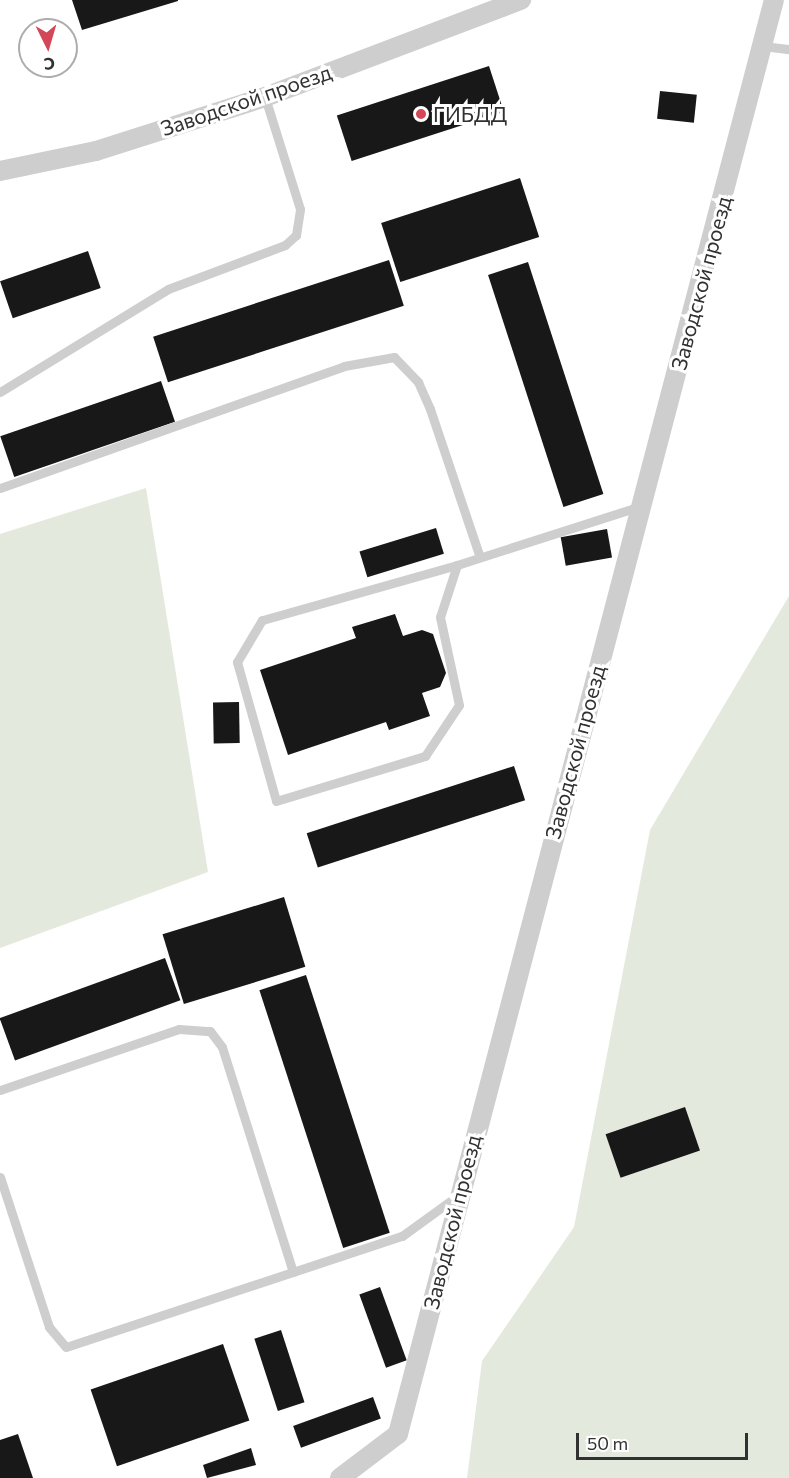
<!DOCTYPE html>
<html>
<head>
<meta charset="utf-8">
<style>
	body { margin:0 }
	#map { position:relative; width:789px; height:1478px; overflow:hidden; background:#fff; font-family:Commissioner,sans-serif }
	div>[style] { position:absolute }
	.green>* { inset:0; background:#e4e9dd }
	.building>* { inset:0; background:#181818; transform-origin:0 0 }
	.service>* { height:9px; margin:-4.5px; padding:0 4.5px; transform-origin:4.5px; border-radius:4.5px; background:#cecece }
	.minor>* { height:20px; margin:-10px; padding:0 10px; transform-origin:10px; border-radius:10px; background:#cecece }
	.dots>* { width:16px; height:16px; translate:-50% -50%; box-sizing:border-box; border:3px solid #fff; border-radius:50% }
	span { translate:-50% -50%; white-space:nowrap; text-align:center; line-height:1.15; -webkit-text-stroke:6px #fff; paint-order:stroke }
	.street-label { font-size:21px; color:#313131 }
	.poi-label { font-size:21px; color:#313131 }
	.left { translate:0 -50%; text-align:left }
	.north { position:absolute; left:18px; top:18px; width:60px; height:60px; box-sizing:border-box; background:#fff; border:2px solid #adadad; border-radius:50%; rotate:175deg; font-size:16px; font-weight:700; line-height:24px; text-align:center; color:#313131 }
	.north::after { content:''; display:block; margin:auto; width:21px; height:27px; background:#d34758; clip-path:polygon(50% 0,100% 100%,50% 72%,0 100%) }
	.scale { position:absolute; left:576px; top:1433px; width:172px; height:27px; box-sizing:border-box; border:3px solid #313131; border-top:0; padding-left:8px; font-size:18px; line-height:21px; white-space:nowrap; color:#313131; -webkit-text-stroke:4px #fff; paint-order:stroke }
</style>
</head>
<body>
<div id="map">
	<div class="green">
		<i style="clip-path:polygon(146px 488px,208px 872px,0 948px,0 534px)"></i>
		<i style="clip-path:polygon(789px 596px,789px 1478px,467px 1478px,482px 1361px,574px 1227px,650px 830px)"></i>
	</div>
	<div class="building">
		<i style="clip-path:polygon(72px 0,178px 0,178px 1px,82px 30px)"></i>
		<i style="left:489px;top:66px;width:48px;height:160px;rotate:72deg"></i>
		<i style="left:660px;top:91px;width:37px;height:28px;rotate:6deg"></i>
		<i style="left:520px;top:178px;width:62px;height:146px;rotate:72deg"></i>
		<i style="left:88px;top:251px;width:39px;height:93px;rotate:71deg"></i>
		<i style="left:389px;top:260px;width:48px;height:248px;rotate:72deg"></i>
		<i style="left:528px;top:262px;width:244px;height:42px;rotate:72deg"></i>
		<i style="left:161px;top:381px;width:43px;height:170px;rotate:71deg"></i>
		<i style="left:436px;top:528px;width:27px;height:80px;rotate:73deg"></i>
		<i style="left:607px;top:529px;width:29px;height:47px;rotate:80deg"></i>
		<i style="clip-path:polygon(395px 614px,403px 636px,422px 630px,433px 634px,446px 673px,440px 687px,422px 693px,430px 716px,389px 730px,386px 722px,288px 755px,260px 670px,356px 638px,352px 627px)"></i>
		<i style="left:239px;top:702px;width:41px;height:26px;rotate:89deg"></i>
		<i style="left:514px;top:766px;width:36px;height:218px;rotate:72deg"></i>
		<i style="left:284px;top:897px;width:73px;height:127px;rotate:73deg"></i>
		<i style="left:165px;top:958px;width:45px;height:176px;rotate:70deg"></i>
		<i style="left:306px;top:975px;width:271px;height:49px;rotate:72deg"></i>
		<i style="left:685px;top:1107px;width:46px;height:84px;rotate:71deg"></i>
		<i style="left:380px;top:1287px;width:78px;height:22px;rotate:70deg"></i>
		<i style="left:281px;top:1330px;width:76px;height:28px;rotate:72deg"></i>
		<i style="left:223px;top:1344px;width:81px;height:140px;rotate:71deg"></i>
		<i style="left:373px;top:1397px;width:23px;height:85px;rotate:70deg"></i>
		<i style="clip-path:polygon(18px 1434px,33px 1478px,0 1478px,0 1440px)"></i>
		<i style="clip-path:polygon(251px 1448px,256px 1465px,207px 1478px,203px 1465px)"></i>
	</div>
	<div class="service">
		<i style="left:763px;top:46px;width:26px;rotate:7deg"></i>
		<i style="left:0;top:392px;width:197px;rotate:-31.5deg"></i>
		<i style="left:168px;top:289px;width:125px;rotate:-20.6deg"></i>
		<i style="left:285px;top:245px;width:15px;rotate:-42deg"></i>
		<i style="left:296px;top:235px;width:26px;rotate:-81deg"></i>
		<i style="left:300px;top:209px;width:117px;rotate:-107.4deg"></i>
		<i style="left:0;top:488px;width:365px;rotate:-19.5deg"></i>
		<i style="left:344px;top:366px;width:51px;rotate:-10.2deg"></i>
		<i style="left:394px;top:357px;width:35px;rotate:46deg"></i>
		<i style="left:418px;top:382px;width:30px;rotate:66deg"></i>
		<i style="left:430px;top:409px;width:154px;rotate:71.4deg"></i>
		<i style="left:457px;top:565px;width:203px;rotate:164.2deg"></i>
		<i style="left:262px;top:620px;width:49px;rotate:120.8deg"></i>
		<i style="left:237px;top:662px;width:144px;rotate:74.3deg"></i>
		<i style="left:276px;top:801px;width:156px;rotate:-16.8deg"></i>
		<i style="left:425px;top:756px;width:61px;rotate:-56.3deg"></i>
		<i style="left:459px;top:705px;width:90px;rotate:-102.2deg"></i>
		<i style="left:440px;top:617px;width:55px;rotate:-71.9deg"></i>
		<i style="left:457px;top:565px;width:193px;rotate:-17.8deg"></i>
		<i style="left:0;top:1090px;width:189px;rotate:-18.8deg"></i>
		<i style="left:179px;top:1029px;width:31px;rotate:4deg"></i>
		<i style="left:210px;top:1031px;width:20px;rotate:53deg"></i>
		<i style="left:222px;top:1047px;width:236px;rotate:72.5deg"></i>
		<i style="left:0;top:1177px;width:158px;rotate:71.9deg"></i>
		<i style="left:49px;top:1327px;width:26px;rotate:50deg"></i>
		<i style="left:66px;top:1347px;width:354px;rotate:-18.3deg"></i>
		<i style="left:402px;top:1236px;width:68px;rotate:-36deg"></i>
	</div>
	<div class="minor">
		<i style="left:0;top:171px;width:98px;rotate:-11.8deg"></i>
		<i style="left:96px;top:151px;width:177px;rotate:-17.7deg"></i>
		<i style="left:265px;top:97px;width:274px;rotate:-20.8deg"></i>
		<i style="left:340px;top:1478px;width:73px;rotate:-37.2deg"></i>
		<i style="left:398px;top:1434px;width:1482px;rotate:-75.31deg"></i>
	</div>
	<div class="dots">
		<i style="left:421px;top:114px;background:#d34758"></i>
	</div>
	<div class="street-label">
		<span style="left:246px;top:100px;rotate:-19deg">Заводской проезд</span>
		<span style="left:701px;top:283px;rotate:-75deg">Заводской проезд</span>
		<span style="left:575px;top:752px;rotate:-75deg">Заводской проезд</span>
		<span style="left:452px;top:1222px;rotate:-76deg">Заводской проезд</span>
	</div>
	<div class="poi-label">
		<span class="left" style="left:433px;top:114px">ГИБДД</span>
	</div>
	<div class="north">С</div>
	<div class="scale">50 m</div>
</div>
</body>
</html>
